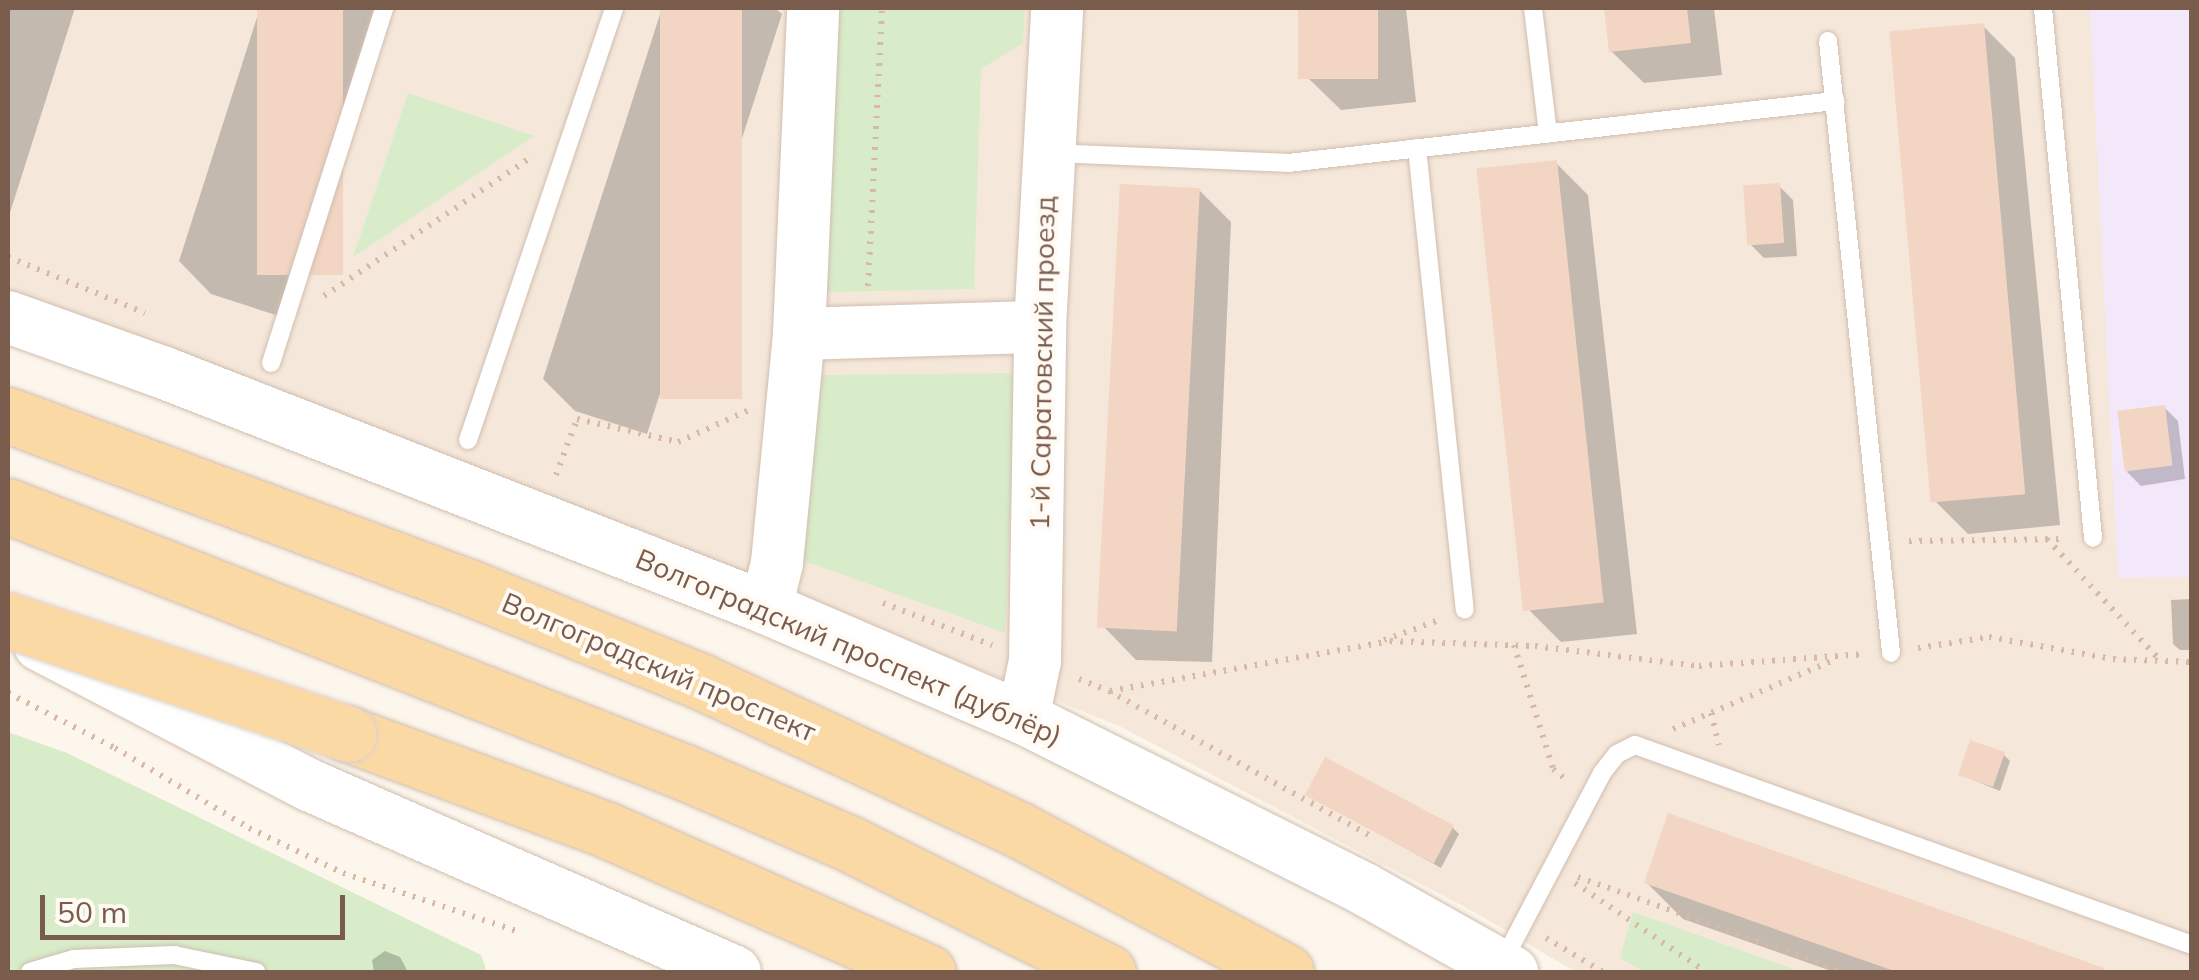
<!DOCTYPE html>
<html>
<head>
<meta charset="utf-8">
<style>
	body { margin:0 }
	#map { position:relative; width:2199px; height:980px; overflow:hidden; background:#fdf6ec; font-family:Mulish,sans-serif }
	div>[style] { position:absolute }
	.residential>* { inset:0; background:#f5e8da }
	.education>* { inset:0; background:#f3e8fa }
	.green>* { inset:0; background:#d8ecc9 }
	.shadow>* { inset:0; background:#0003 }
	.building>* { inset:0; background:#f3d5c3; transform-origin:0 0 }
	.path>* { height:6px; margin-top:-3px; transform-origin:0; background:repeating-linear-gradient(90deg,#d9b8a5 0 2.5px,transparent 0 10.5px) }
	.roads { filter:drop-shadow(0 0 2px #d1beb0) drop-shadow(0 0 2px #d1beb0) }
	.lane>* { height:18px; margin:-9px; padding:0 9px; transform-origin:9px; border-radius:9px; background:#fff }
	.secondary>* { height:52px; margin:-26px; padding:0 26px; transform-origin:26px; border-radius:26px; background:#fff }
	.primary>* { height:55px; margin:-27.5px; padding:0 27.5px; transform-origin:27.5px; border-radius:27.5px; background:#fbd9a5 }
	.bridges { filter:drop-shadow(0 0 2px #dad1cd) drop-shadow(0 0 2px #dad1cd) }
	.primary-bridge>* { height:55px; margin:-27.5px; padding:0 27.5px; transform-origin:27.5px; border-radius:27.5px; background:#fbd9a5 }
	span { translate:-50% -50%; white-space:nowrap; text-align:center; line-height:1.15; -webkit-text-stroke:8px #fffaf3; paint-order:stroke }
	.street-label { font-size:28px; color:#7a5c4d }
	.frame { position:absolute; inset:0; border:10px solid #7a5c4d; pointer-events:none }
	.scale { position:absolute; left:40px; top:895px; width:305px; height:45px; box-sizing:border-box; border:5px solid #7a5c4d; border-top:0; padding-left:12px; font-size:30px; line-height:35px; white-space:nowrap; color:#7a5c4d; -webkit-text-stroke:8px #fffaf3; paint-order:stroke }
</style>
</head>
<body>
<div id="map">
	<div class="residential">
		<i style="clip-path:polygon(8px 8px,2191px 8px,2191px 972px,1576px 972px,1474px 912px,1119px 726px,685px 552px,8px 297px)"></i>
	</div>
	<div class="education">
		<i style="clip-path:polygon(2090px 8px,2191px 8px,2191px 577px,2118px 578px)"></i>
	</div>
	<div class="green">
		<i style="clip-path:polygon(837px 8px,1025px 8px,1023px 43px,981px 69px,974px 289px,828px 292px)"></i>
		<i style="clip-path:polygon(408px 93px,534px 136px,353px 257px)"></i>
		<i style="clip-path:polygon(1016px 373px,1005px 633px,802px 560px,822px 375px)"></i>
		<i style="clip-path:polygon(8px 732px,67px 753px,481px 955px,487px 972px,8px 972px)"></i>
		<i style="clip-path:polygon(1633px 912px,1802px 972px,1644px 972px,1620px 958px)"></i>
	</div>
	<div class="shadow">
		<i style="clip-path:polygon(8px 8px,75px 8px,8px 219px)"></i>
		<i style="clip-path:polygon(260px 8px,385px 8px,285px 318px,211px 294px,179px 261px)"></i>
		<i style="clip-path:polygon(662px 8px,775px 8px,782px 14px,647px 434px,575px 411px,543px 379px)"></i>
		<i style="clip-path:polygon(1301px 8px,1406px 8px,1416px 102px,1341px 110px,1308px 78px)"></i>
		<i style="clip-path:polygon(1607px 8px,1714px 8px,1722px 75px,1644px 83px,1611px 51px)"></i>
		<i style="clip-path:polygon(1983px 26px,2015px 58px,2060px 525px,1968px 534px,1936px 502px)"></i>
		<i style="clip-path:polygon(1556px 163px,1588px 195px,1637px 634px,1561px 642px,1528px 609px)"></i>
		<i style="clip-path:polygon(1779px 186px,1793px 200px,1797px 256px,1764px 258px,1750px 244px)"></i>
		<i style="clip-path:polygon(1199px 190px,1231px 222px,1212px 662px,1136px 660px,1104px 627px)"></i>
		<i style="clip-path:polygon(2164px 407px,2178px 421px,2185px 479px,2141px 486px,2127px 472px)"></i>
		<i style="clip-path:polygon(2192px 599px,2192px 650px,2180px 650px,2173px 644px,2171px 600px)"></i>
		<i style="clip-path:polygon(2004px 755px,2010px 761px,2000px 791px,1961px 775px)"></i>
		<i style="clip-path:polygon(1308px 794px,1452px 827px,1459px 834px,1441px 868px)"></i>
		<i style="clip-path:polygon(1670px 816px,2110px 972px,1834px 972px,1683px 919px,1646px 882px)"></i>
		<i style="clip-path:polygon(385px 951px,400px 957px,408px 972px,374px 972px,372px 960px)"></i>
	</div>
	<div class="building">
		<i style="left:257px;top:8px;width:86px;height:267px"></i>
		<i style="left:660px;top:8px;width:82px;height:391px"></i>
		<i style="left:1298px;top:8px;width:80px;height:71px"></i>
		<i style="clip-path:polygon(1604px 8px,1687px 8px,1691px 43px,1609px 52px)"></i>
		<i style="left:1984px;top:23px;width:473px;height:95px;rotate:85deg"></i>
		<i style="left:1557px;top:160px;width:445px;height:81px;rotate:84deg"></i>
		<i style="left:1780px;top:183px;width:60px;height:37px;rotate:86deg"></i>
		<i style="left:1120px;top:184px;width:80px;height:444px;rotate:3deg"></i>
		<i style="left:2165px;top:405px;width:61px;height:48px;rotate:83deg"></i>
		<i style="left:1970px;top:740px;width:37px;height:37px;rotate:19deg"></i>
		<i style="left:1325px;top:757px;width:146px;height:43px;rotate:28deg"></i>
		<i style="clip-path:polygon(1668px 813px,2104px 968px,2104px 972px,1897px 972px,1644px 883px)"></i>
	</div>
	<div class="path">
		<i style="left:8px;top:257px;width:148px;rotate:22.2deg"></i>
		<i style="left:868px;top:286px;width:278px;rotate:-87.1deg"></i>
		<i style="left:324px;top:296px;width:252px;rotate:-33.8deg"></i>
		<i style="left:556px;top:475px;width:60px;rotate:-69.4deg"></i>
		<i style="left:577px;top:419px;width:104px;rotate:12.8deg"></i>
		<i style="left:678px;top:442px;width:76px;rotate:-24.2deg"></i>
		<i style="left:2047px;top:539px;width:166px;rotate:47deg"></i>
		<i style="left:1909px;top:541px;width:157px;rotate:-0.7deg"></i>
		<i style="left:883px;top:603px;width:117px;rotate:21.1deg"></i>
		<i style="left:1384px;top:640px;width:62px;rotate:-19.9deg"></i>
		<i style="left:1514px;top:645px;width:130px;rotate:72.5deg"></i>
		<i style="left:1553px;top:769px;width:19px;rotate:39deg"></i>
		<i style="left:1918px;top:648px;width:72px;rotate:-8.8deg"></i>
		<i style="left:1989px;top:637px;width:126px;rotate:10.1deg"></i>
		<i style="left:2113px;top:659px;width:79px;rotate:2.2deg"></i>
		<i style="left:1079px;top:679px;width:32px;rotate:22deg"></i>
		<i style="left:1109px;top:691px;width:299px;rotate:29deg"></i>
		<i style="left:1110px;top:691px;width:284px;rotate:-10.1deg"></i>
		<i style="left:1390px;top:641px;width:145px;rotate:2deg"></i>
		<i style="left:1535px;top:646px;width:165px;rotate:7deg"></i>
		<i style="left:1699px;top:666px;width:167px;rotate:-4.1deg"></i>
		<i style="left:8px;top:693px;width:120px;rotate:27.2deg"></i>
		<i style="left:115px;top:748px;width:156px;rotate:30.8deg"></i>
		<i style="left:249px;top:828px;width:104px;rotate:25.6deg"></i>
		<i style="left:343px;top:873px;width:182px;rotate:18.5deg"></i>
		<i style="left:1711px;top:713px;width:33px;rotate:76deg"></i>
		<i style="left:1673px;top:729px;width:177px;rotate:-23.2deg"></i>
		<i style="left:1578px;top:877px;width:282px;rotate:19.7deg"></i>
		<i style="left:1575px;top:883px;width:158px;rotate:34.2deg"></i>
		<i style="left:1546px;top:938px;width:66px;rotate:30.8deg"></i>
	</div>
	<div class="roads">
		<div class="lane">
			<i style="left:1533px;top:8px;width:126px;rotate:83.2deg"></i>
			<i style="left:2043px;top:8px;width:532px;rotate:84.61deg"></i>
			<i style="left:1828px;top:41px;width:615px;rotate:84.12deg"></i>
			<i style="left:1417px;top:148px;width:464px;rotate:84.1deg"></i>
			<i style="left:1052px;top:153px;width:236px;rotate:2.4deg"></i>
			<i style="left:1288px;top:163px;width:551px;rotate:-6.47deg"></i>
			<i style="left:271px;top:363px;width:373px;rotate:-72.3deg"></i>
			<i style="left:468px;top:440px;width:456px;rotate:-71.3deg"></i>
			<i style="left:1503px;top:961px;width:212px;rotate:-62.2deg"></i>
			<i style="left:1602px;top:773px;width:24px;rotate:-52deg"></i>
			<i style="left:1617px;top:754px;width:20px;rotate:-27deg"></i>
			<i style="left:1635px;top:745px;width:592px;rotate:19.75deg"></i>
			<i style="left:30px;top:972px;width:46px;rotate:-16.5deg"></i>
			<i style="left:74px;top:959px;width:100px;rotate:-2.3deg"></i>
			<i style="left:174px;top:955px;width:84px;rotate:11.7deg"></i>
		</div>
		<div class="secondary">
			<i style="left:8px;top:317px;width:164px;rotate:19.7deg"></i>
			<i style="left:162px;top:372px;width:648px;rotate:21.34deg"></i>
			<i style="left:766px;top:608px;width:280px;rotate:23.2deg"></i>
			<i style="left:1023px;top:718px;width:381px;rotate:26.6deg"></i>
			<i style="left:1364px;top:889px;width:170px;rotate:29.3deg"></i>
			<i style="left:799px;top:334px;width:241px;rotate:-1.7deg"></i>
			<i style="left:766px;top:608px;width:46px;rotate:-76.3deg"></i>
			<i style="left:777px;top:563px;width:230px;rotate:-84.5deg"></i>
			<i style="left:799px;top:334px;width:326px;rotate:-87.5deg"></i>
			<i style="left:40px;top:645px;width:303px;rotate:27.5deg"></i>
			<i style="left:309px;top:785px;width:465px;rotate:23.7deg"></i>
			<i style="left:1023px;top:718px;width:58px;rotate:-78.1deg"></i>
			<i style="left:1035px;top:661px;width:334px;rotate:-89.1deg"></i>
			<i style="left:1040px;top:327px;width:319px;rotate:-86.9deg"></i>
		</div>
		<div class="primary">
			<i style="left:8px;top:415px;width:494px;rotate:20.5deg"></i>
			<i style="left:471px;top:588px;width:247px;rotate:22.1deg"></i>
			<i style="left:700px;top:681px;width:354px;rotate:25deg"></i>
			<i style="left:1021px;top:831px;width:300px;rotate:28deg"></i>
			<i style="left:8px;top:506px;width:726px;rotate:21.48deg"></i>
			<i style="left:684px;top:772px;width:181px;rotate:23.4deg"></i>
			<i style="left:850px;top:844px;width:288px;rotate:26.4deg"></i>
			<i style="left:348px;top:734px;width:276px;rotate:20.3deg"></i>
			<i style="left:607px;top:830px;width:351px;rotate:23.9deg"></i>
		</div>
	</div>
	<div class="bridges">
		<div class="primary-bridge">
			<i style="left:8px;top:620px;width:359px;rotate:18.5deg"></i>
		</div>
	</div>
	<div class="street-label">
		<span style="left:1042px;top:363px;rotate:-89deg">1-й Саратовский проезд</span>
		<span style="left:849px;top:647px;rotate:23deg">Волгоградский проспект (дублёр)</span>
		<span style="left:659px;top:667px;rotate:23deg">Волгоградский проспект</span>
	</div>
	<div class="frame"></div>
	<div class="scale">50 m</div>
</div>
</body>
</html>
